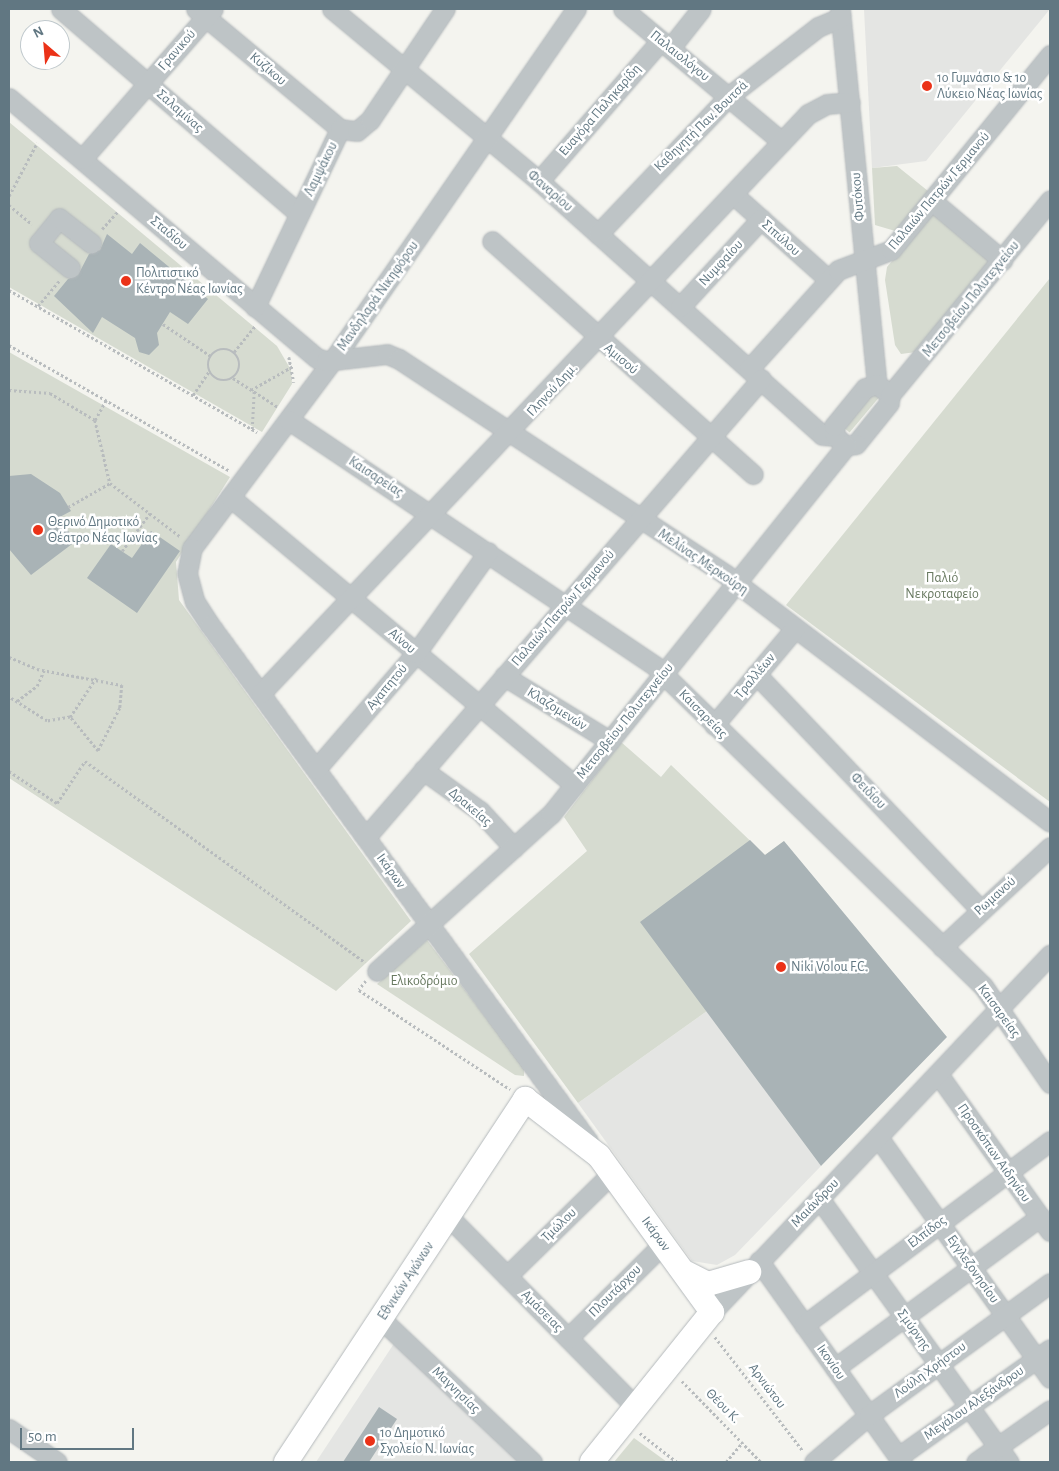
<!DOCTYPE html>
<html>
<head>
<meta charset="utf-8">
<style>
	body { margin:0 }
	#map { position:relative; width:1059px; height:1471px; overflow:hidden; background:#f4f4ef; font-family:"Alegreya Sans",sans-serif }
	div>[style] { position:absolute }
	.built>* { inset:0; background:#e4e5e3 }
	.green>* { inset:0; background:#d6dbd0; transform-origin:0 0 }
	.building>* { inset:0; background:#a9b3b6 }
	.path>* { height:2.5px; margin-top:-1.25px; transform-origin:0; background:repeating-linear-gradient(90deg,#b8bcbe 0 2.5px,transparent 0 5px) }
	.path>.ring { margin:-1.25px; padding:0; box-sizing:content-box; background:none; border:2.5px solid #b8bcbe; border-radius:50% }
	.roads { filter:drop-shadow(0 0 1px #b4b9bc) drop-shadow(0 0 1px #b4b9bc) }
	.minor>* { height:19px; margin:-9.5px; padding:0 9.5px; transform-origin:9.5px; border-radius:9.5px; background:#bec4c6 }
	.major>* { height:24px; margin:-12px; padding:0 12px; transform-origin:12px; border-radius:12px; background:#fff }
	.dots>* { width:14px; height:14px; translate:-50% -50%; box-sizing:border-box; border:2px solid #fff; border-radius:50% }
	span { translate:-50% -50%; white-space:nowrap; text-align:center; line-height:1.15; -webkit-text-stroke:5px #fff; paint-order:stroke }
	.street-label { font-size:14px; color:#617782 }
	.poi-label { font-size:14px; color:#617782 }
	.left { translate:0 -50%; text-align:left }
	.park-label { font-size:14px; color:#687960 }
	.frame { position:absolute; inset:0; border:10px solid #617782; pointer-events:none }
	.north { position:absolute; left:20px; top:20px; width:50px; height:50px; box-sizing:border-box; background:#fff; border:1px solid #c0c9cd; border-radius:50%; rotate:333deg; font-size:14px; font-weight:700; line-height:20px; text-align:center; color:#617782 }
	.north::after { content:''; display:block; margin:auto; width:18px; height:22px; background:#eb3218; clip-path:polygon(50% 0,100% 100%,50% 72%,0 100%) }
	.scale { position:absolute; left:20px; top:1428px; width:114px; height:22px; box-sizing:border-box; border:2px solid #617782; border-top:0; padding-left:6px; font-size:15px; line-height:18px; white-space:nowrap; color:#617782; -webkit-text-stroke:4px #fff; paint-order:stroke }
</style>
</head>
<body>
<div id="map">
	<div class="built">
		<i style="clip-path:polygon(864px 9px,1050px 9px,926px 161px,872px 168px)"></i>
		<i style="clip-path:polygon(707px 1011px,821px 1166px,735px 1255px,717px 1265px,692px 1261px,578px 1103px)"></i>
		<i style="clip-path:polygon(395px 1342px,521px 1462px,316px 1462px)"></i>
	</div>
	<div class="green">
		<i style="clip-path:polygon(9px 122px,277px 346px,291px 370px,292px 384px,262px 432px,9px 287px)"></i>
		<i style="clip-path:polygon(897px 166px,933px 195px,902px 233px,875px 225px,872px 168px)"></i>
		<i style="clip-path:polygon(934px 210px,992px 259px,916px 352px,901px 354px,895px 345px,885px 280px,887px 267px)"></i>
		<i style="clip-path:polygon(1050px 278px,1050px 802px,786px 605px)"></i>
		<i style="clip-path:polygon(9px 352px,230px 477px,176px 562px,179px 600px,411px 921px,336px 991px,9px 778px)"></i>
		<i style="left:873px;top:392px;width:8px;height:46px;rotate:40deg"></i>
		<i style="clip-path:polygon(621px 742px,661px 777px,671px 765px,765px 855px,784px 841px,707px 1011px,578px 1103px,469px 954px,587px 851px,564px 817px)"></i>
		<i style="clip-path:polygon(427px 940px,524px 1068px,524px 1076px,515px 1075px,377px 984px)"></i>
		<i style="clip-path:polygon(634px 1438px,667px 1462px,614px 1462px)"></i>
	</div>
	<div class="building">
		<i style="clip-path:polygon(107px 234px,132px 254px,140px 243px,208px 299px,188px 324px,170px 312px,157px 333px,159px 345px,149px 355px,139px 352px,135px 338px,102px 317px,93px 333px,54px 296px,68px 279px,78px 275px,89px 254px,100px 250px)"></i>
		<i style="clip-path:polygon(31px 474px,60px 493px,71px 511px,58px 518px,76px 541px,31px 575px,9px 549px,9px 476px)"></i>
		<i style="clip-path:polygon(151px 531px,180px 551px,137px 613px,87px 578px,111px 544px,132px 558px)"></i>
		<i style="clip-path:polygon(750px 840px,765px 855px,784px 841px,947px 1037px,821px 1166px,640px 922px)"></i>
		<i style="clip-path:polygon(379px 1407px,397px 1419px,369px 1462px,343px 1462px)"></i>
	</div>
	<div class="path">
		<i style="left:9px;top:196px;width:60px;rotate:-62.2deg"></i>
		<i style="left:9px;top:205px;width:30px;rotate:40deg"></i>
		<i style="left:102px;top:229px;width:24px;rotate:-48deg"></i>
		<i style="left:9px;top:290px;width:286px;rotate:29.8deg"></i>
		<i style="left:38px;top:306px;width:34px;rotate:-50deg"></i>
		<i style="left:163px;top:324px;width:58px;rotate:33.7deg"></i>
		<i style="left:9px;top:345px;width:254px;rotate:29.7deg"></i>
		<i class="ring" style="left:208px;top:349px;width:29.5px;height:29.5px"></i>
		<i style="left:234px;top:352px;width:33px;rotate:-51deg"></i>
		<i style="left:289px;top:357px;width:26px;rotate:79deg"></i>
		<i style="left:233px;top:378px;width:54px;rotate:32.8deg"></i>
		<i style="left:9px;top:390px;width:41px;rotate:4.2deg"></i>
		<i style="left:50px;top:393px;width:52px;rotate:31deg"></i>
		<i style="left:95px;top:420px;width:65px;rotate:76.6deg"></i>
		<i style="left:110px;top:483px;width:89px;rotate:37.3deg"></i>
		<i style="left:251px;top:390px;width:48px;rotate:-29.7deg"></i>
		<i style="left:193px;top:395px;width:29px;rotate:-56deg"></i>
		<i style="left:95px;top:420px;width:23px;rotate:-61deg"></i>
		<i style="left:252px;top:429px;width:38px;rotate:-87deg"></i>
		<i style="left:68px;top:507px;width:48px;rotate:-29.7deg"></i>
		<i style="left:122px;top:551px;width:47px;rotate:-53.6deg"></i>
		<i style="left:9px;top:657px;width:30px;rotate:23deg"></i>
		<i style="left:37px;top:669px;width:86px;rotate:10.7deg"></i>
		<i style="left:122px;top:685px;width:23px;rotate:95deg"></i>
		<i style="left:120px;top:708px;width:48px;rotate:117.1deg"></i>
		<i style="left:98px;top:751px;width:44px;rotate:-129.5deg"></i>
		<i style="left:70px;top:717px;width:23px;rotate:170deg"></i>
		<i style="left:47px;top:721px;width:45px;rotate:-147.7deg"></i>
		<i style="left:17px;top:701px;width:25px;rotate:-37deg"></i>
		<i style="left:37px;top:686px;width:17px;rotate:-66deg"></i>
		<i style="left:70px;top:717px;width:47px;rotate:-56.3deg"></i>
		<i style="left:9px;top:771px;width:58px;rotate:33.7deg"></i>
		<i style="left:57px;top:803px;width:50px;rotate:-56.3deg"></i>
		<i style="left:85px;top:761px;width:345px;rotate:35.7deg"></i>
		<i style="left:366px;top:981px;width:11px;rotate:128deg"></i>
		<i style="left:359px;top:990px;width:181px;rotate:33.3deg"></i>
		<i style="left:715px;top:1337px;width:144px;rotate:52.3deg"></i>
		<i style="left:682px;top:1381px;width:113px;rotate:45.7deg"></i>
		<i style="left:640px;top:1433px;width:47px;rotate:38.1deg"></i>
		<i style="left:726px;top:1462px;width:26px;rotate:-50deg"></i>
	</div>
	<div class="roads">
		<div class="minor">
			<i style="left:61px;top:9px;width:314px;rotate:40.7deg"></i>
			<i style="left:196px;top:9px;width:187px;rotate:39.8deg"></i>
			<i style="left:332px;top:9px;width:269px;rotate:39.7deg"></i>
			<i style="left:539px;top:181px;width:380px;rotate:41.9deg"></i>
			<i style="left:822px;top:435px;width:13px;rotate:4deg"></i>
			<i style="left:576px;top:9px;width:428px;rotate:124.7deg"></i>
			<i style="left:332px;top:361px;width:234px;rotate:126.8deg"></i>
			<i style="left:192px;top:548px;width:25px;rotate:101deg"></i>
			<i style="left:187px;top:573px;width:30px;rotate:75deg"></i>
			<i style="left:195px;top:602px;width:27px;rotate:57deg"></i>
			<i style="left:210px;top:625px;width:640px;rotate:53.78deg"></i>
			<i style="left:623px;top:9px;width:207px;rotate:39.9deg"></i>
			<i style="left:840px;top:9px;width:377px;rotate:84.4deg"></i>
			<i style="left:671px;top:47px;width:48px;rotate:-51.7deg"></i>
			<i style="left:9px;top:98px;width:403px;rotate:40.2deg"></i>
			<i style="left:317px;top:358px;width:9px;rotate:18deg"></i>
			<i style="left:326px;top:361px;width:61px;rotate:-6.5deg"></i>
			<i style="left:387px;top:354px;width:13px;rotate:23deg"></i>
			<i style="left:399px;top:359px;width:392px;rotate:33.4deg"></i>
			<i style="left:726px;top:575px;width:407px;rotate:37.3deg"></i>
			<i style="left:82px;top:159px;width:199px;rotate:-48.9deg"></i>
			<i style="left:539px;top:181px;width:186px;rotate:-49.1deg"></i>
			<i style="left:734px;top:195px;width:127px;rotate:41.8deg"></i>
			<i style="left:932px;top:201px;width:92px;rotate:40.1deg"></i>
			<i style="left:598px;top:234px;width:190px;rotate:-46.5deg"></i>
			<i style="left:729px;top:96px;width:113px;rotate:-37.8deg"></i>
			<i style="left:818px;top:27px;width:25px;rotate:-23deg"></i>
			<i style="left:492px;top:241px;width:350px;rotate:41.8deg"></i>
			<i style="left:70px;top:268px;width:40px;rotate:-141deg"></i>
			<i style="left:39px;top:243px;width:32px;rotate:-51deg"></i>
			<i style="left:59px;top:218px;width:41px;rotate:38deg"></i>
			<i style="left:255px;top:307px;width:197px;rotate:-64.5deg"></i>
			<i style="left:340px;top:129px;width:17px;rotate:7deg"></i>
			<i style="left:357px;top:131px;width:17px;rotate:-40deg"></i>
			<i style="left:370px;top:120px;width:134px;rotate:-56deg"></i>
			<i style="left:680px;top:307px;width:120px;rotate:-47.4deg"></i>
			<i style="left:749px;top:369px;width:133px;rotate:-48deg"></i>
			<i style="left:838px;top:270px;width:57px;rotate:-20.7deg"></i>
			<i style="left:891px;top:250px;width:252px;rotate:-50.8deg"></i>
			<i style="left:877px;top:384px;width:17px;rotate:40deg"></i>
			<i style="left:890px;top:395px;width:8px;rotate:97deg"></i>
			<i style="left:889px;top:403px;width:53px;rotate:128.8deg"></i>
			<i style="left:856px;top:444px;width:10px;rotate:169deg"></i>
			<i style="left:846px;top:446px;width:15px;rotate:-138deg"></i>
			<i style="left:835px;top:436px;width:10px;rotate:-96deg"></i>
			<i style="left:834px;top:426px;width:49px;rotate:-50.8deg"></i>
			<i style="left:865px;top:388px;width:13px;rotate:-18deg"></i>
			<i style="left:890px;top:395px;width:252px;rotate:-50.6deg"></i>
			<i style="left:289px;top:420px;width:441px;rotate:33.9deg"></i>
			<i style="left:655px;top:666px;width:458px;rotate:44.3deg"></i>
			<i style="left:983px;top:986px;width:118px;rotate:55.4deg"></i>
			<i style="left:230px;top:497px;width:449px;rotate:39.9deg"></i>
			<i style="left:756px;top:674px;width:325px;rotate:46.4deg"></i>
			<i style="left:504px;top:676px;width:124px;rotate:31.5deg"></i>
			<i style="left:261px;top:693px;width:797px;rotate:-46.63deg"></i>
			<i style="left:808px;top:114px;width:21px;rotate:-28deg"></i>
			<i style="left:827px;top:104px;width:23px;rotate:-5deg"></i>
			<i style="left:714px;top:725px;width:126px;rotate:-50.1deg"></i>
			<i style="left:316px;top:769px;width:153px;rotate:-49.2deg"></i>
			<i style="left:416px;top:653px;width:124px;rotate:-54.5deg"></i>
			<i style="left:423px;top:770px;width:70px;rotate:35.7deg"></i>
			<i style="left:480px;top:811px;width:50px;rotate:47.4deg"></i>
			<i style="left:366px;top:837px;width:605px;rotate:-49.22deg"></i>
			<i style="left:942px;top:947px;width:147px;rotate:-42.8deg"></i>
			<i style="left:377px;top:971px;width:234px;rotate:-42.1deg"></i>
			<i style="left:551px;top:814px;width:472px;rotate:-51.3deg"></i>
			<i style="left:938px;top:1074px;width:193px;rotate:54.5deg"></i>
			<i style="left:878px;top:1137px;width:296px;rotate:54.5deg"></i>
			<i style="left:819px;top:1198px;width:325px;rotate:54.3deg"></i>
			<i style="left:448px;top:1216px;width:268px;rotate:45.5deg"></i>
			<i style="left:759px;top:1261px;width:247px;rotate:54.6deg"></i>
			<i style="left:507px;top:1276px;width:146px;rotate:-44.4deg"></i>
			<i style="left:712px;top:1312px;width:492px;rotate:-46.6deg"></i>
			<i style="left:381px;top:1319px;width:208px;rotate:43.4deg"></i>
			<i style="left:804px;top:1325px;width:307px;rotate:-36.8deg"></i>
			<i style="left:568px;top:1338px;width:134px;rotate:-44.7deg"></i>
			<i style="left:835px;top:1368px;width:255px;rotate:-36.4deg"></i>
			<i style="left:9px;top:1429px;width:58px;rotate:34.5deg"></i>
			<i style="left:898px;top:1457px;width:186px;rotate:-35.4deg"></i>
			<i style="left:814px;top:1462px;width:72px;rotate:-40.5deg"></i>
			<i style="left:869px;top:1415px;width:224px;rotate:-36.1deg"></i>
			<i style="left:976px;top:1462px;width:90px;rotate:-35.1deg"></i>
		</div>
		<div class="major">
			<i style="left:684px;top:1272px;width:27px;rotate:27deg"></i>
			<i style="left:708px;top:1284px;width:43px;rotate:-16.3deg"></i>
			<i style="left:286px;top:1462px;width:435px;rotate:-56.6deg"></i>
			<i style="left:525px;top:1099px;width:93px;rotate:37.6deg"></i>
			<i style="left:599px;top:1156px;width:193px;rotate:54.1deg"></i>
			<i style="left:712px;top:1312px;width:192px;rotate:128.7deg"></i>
		</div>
	</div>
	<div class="dots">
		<i style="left:927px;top:86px;background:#eb3218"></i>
		<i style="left:126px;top:281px;background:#eb3218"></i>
		<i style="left:38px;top:530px;background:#eb3218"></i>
		<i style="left:781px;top:967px;background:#eb3218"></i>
		<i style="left:370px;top:1441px;background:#eb3218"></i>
	</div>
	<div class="street-label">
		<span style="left:177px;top:50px;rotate:-49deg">Γρανικού</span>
		<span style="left:680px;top:56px;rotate:39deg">Παλαιολόγου</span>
		<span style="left:268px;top:69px;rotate:40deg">Κυζίκου</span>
		<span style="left:600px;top:110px;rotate:-49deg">Ευαγόρα Παληκαρίδη</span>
		<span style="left:180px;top:111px;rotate:41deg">Σαλαμίνας</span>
		<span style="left:701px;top:126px;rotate:-44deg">Καθηγητή Παν. Βουτσά</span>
		<span style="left:321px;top:169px;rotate:-64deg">Λαμψάκου</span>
		<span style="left:550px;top:191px;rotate:41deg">Φαναρίου</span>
		<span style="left:939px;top:191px;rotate:-50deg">Παλαιών Πατρών Γερμανού</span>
		<span style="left:858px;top:197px;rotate:-95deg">Φυτόκου</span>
		<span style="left:169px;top:233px;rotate:40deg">Σταδίου</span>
		<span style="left:781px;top:238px;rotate:42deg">Σιπύλου</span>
		<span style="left:721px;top:263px;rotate:-47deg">Νυμφαίου</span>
		<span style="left:378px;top:296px;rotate:-55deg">Μανδηλαρά Νικηφόρου</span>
		<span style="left:971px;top:299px;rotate:-51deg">Μετσοβείου Πολυτεχνείου</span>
		<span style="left:621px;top:359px;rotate:40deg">Αμισού</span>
		<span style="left:552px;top:390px;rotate:-47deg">Γληνού Δημ.</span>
		<span style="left:376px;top:477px;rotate:33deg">Καισαρείας</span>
		<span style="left:703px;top:562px;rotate:34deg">Μελίνας Μερκούρη</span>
		<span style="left:563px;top:608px;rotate:-49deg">Παλαιών Πατρών Γερμανού</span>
		<span style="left:402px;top:641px;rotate:40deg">Αίνου</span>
		<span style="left:755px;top:676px;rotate:-50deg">Τραλλέων</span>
		<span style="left:387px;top:687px;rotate:-50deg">Αγαπητού</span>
		<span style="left:557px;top:709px;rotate:32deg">Κλαζομενών</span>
		<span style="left:703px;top:714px;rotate:45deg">Καισαρείας</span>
		<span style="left:625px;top:721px;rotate:-51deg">Μετσοβείου Πολυτεχνείου</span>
		<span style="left:868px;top:791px;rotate:46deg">Φειδίου</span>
		<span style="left:470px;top:807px;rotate:40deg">Δρακείας</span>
		<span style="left:391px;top:871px;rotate:54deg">Ικάρων</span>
		<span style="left:995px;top:896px;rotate:-42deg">Ρωμανού</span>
		<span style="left:999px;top:1011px;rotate:54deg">Καισαρείας</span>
		<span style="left:994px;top:1153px;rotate:55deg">Προσκόπων Αιδηνίου</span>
		<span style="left:815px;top:1203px;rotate:-46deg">Μαιάνδρου</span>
		<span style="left:559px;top:1225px;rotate:-44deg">Τμώλου</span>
		<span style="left:927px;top:1232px;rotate:-37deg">Ελπίδος</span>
		<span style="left:656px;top:1234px;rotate:54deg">Ικάρων</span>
		<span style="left:973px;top:1269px;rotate:55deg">Εγγλεζονησίου</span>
		<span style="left:406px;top:1281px;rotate:-57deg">Εθνικών Αγώνων</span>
		<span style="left:615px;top:1291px;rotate:-45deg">Πλουτάρχου</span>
		<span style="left:542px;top:1311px;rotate:45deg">Αμάσειας</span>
		<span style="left:914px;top:1330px;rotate:54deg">Σμύρνης</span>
		<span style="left:831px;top:1362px;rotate:55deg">Ικονίου</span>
		<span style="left:930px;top:1370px;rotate:-36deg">Λούλη Χρήστου</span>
		<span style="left:767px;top:1386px;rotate:53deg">Αρνιώτου</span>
		<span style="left:456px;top:1390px;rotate:44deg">Μαγνησίας</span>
		<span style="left:974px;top:1403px;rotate:-35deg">Μεγάλου Αλεξάνδρου</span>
		<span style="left:723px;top:1406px;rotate:45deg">Θέου Κ.</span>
	</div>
	<div class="poi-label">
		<span class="left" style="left:937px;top:86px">1ο Γυμνάσιο &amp; 1ο<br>Λύκειο Νέας Ιωνίας</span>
		<span class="left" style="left:136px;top:281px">Πολιτιστικό<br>Κέντρο Νέας Ιωνίας</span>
		<span class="left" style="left:48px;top:530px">Θερινό Δημοτικό<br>Θέατρο Νέας Ιωνίας</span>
		<span class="left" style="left:791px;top:967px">Niki Volou F.C.</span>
		<span class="left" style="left:380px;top:1441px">1ο Δημοτικό<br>Σχολείο Ν. Ιωνίας</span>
	</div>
	<div class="park-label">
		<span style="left:942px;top:586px">Παλιό<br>Νεκροταφείο</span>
		<span style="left:424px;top:981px">Ελικοδρόμιο</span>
	</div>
	<div class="frame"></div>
	<div class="north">N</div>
	<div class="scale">50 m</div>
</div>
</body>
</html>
